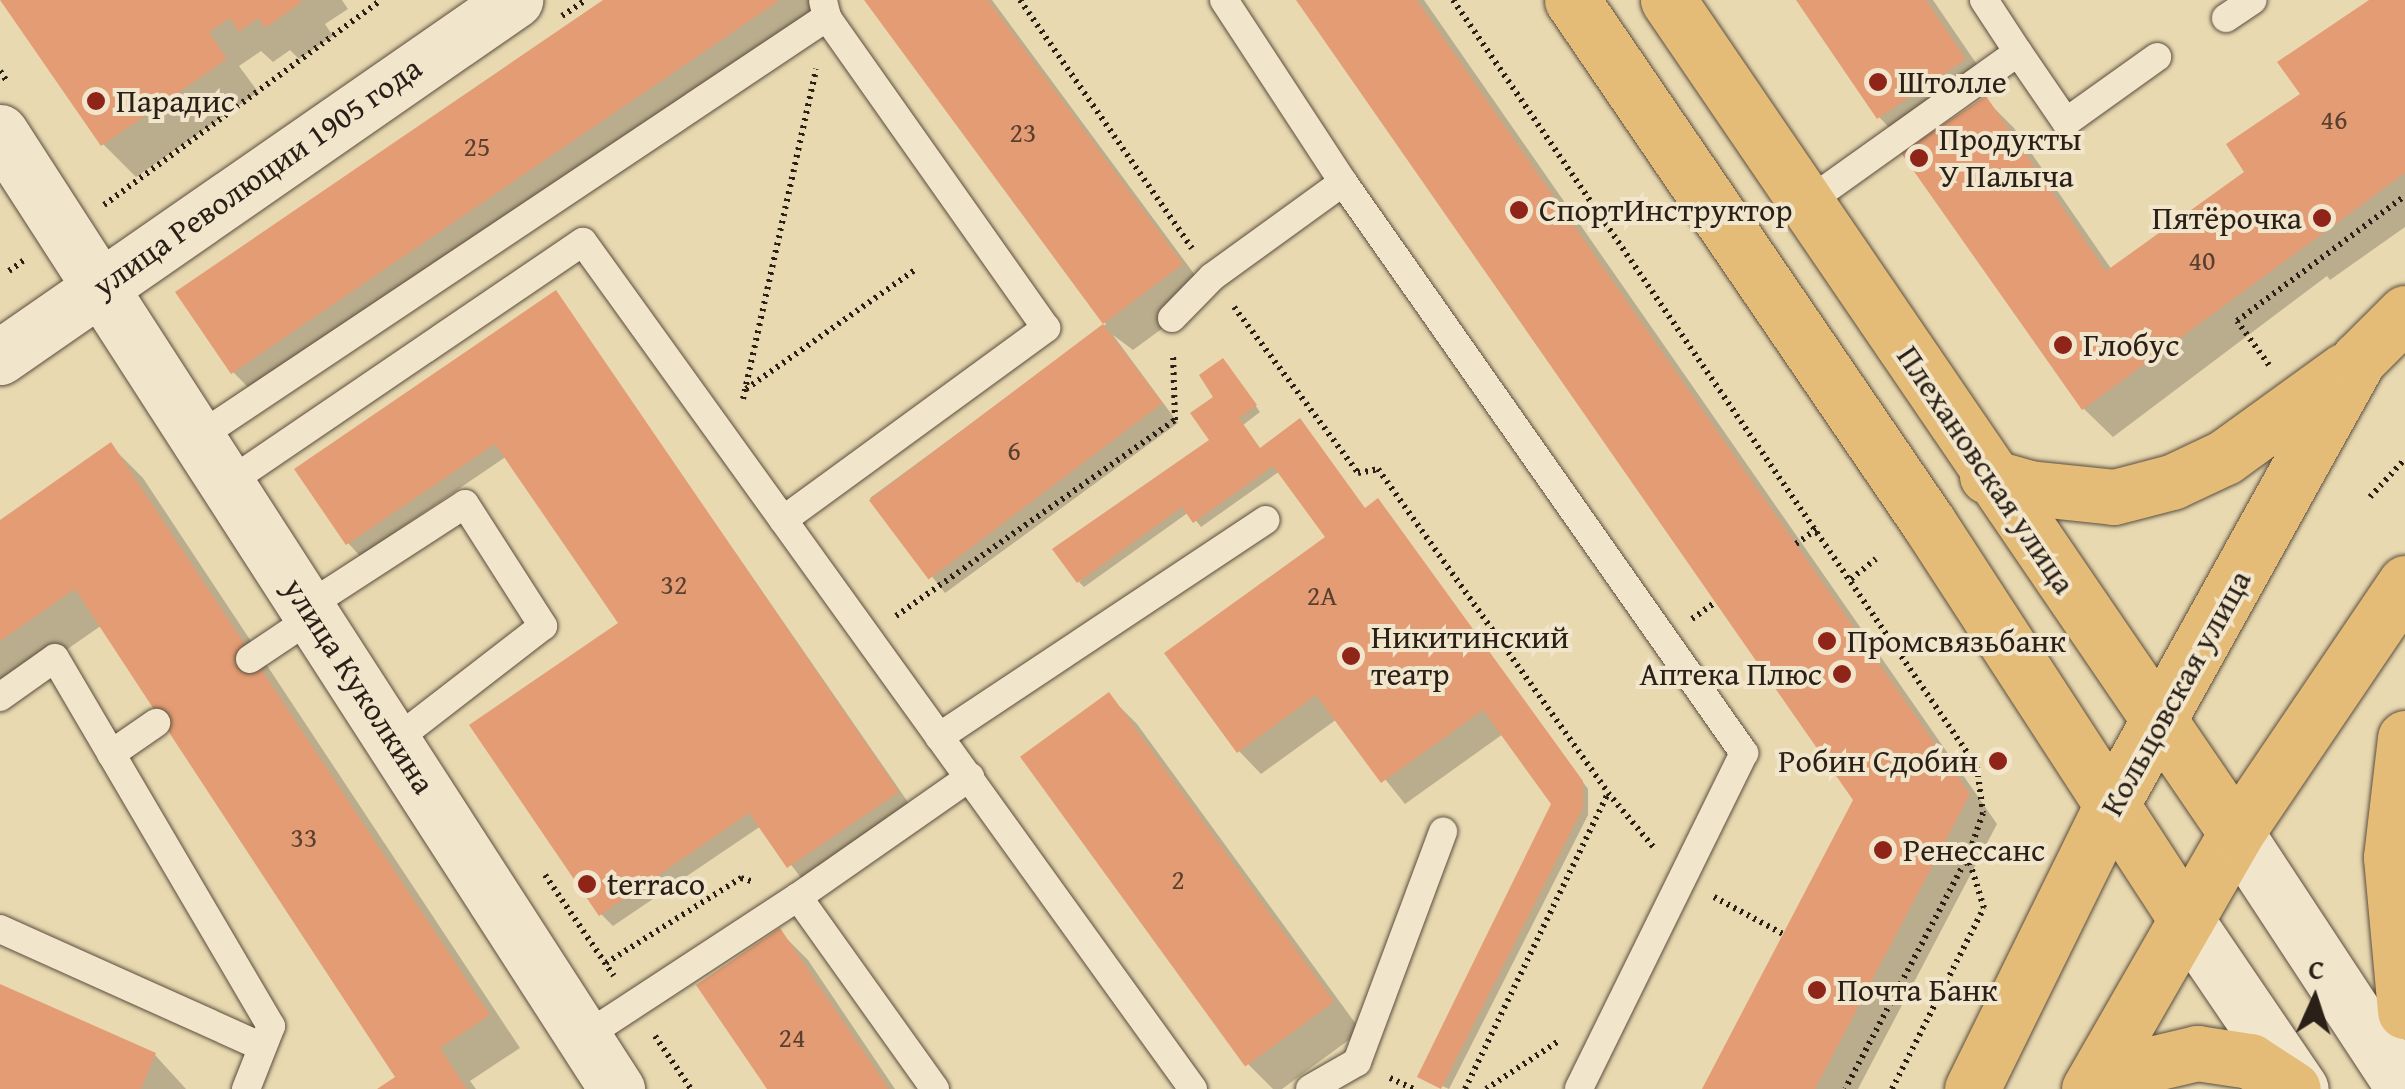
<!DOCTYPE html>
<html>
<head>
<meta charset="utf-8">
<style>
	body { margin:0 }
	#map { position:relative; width:2405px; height:1089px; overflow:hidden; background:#e9d9b1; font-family:"Gentium Book Plus",serif }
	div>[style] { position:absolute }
	.shadow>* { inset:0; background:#0003 }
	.building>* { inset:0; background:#e39c73; transform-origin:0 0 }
	.path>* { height:6px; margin-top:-3px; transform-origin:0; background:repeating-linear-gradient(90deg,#2a2018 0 2.5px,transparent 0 7.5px) }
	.roads { filter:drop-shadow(0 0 2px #5a4e3e) drop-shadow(0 0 2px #5a4e3e) }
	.service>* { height:28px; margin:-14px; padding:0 14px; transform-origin:14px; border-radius:14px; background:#f1e6cc }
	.minor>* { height:55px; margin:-27.5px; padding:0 27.5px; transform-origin:27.5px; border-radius:27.5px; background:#f1e6cc }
	.tertiary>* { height:55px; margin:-27.5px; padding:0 27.5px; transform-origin:27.5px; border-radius:27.5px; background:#f1e6cc }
	.secondary>* { height:55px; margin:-27.5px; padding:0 27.5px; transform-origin:27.5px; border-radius:27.5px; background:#f1e6cc }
	.primary>* { height:55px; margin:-27.5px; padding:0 27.5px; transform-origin:27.5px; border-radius:27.5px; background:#e4bc78 }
	.dots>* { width:28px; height:28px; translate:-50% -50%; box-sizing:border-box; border:5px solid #f1e6cc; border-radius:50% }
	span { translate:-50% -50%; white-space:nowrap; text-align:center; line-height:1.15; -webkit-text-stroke:8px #f1e6cc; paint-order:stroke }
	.number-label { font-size:28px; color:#583f2f }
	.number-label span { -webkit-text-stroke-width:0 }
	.poi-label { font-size:32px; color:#2a2018 }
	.left { translate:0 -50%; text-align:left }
	.right { translate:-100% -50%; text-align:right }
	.street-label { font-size:32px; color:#2a2018 }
	.north { position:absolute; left:2265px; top:949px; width:100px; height:100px; -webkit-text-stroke:8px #f1e6cc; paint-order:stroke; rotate:3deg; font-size:28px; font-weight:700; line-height:40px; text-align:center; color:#2a2018 }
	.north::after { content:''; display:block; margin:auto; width:35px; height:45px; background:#2a2018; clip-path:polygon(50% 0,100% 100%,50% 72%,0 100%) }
</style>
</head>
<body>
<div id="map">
	<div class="shadow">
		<i style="clip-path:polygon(2px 0,342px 0,348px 9px,325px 24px,333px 36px,299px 59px,290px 50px,273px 62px,261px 51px,239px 66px,258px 92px,136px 177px,103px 144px)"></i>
		<i style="clip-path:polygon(607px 0,817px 0,827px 15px,261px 400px,233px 372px)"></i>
		<i style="clip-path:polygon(867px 0,992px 0,1209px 294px,1133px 350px,1113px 335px,1178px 423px,945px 593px,870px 498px,1106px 324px)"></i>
		<i style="clip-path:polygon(1299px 0,1424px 0,1997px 824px,1858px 1089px,1705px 1089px,1856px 800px)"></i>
		<i style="clip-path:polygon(1799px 0,1933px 0,1993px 88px,1907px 146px,1879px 117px)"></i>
		<i style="clip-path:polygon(2373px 0,2405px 0,2405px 227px,2330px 280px,2327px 276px,2113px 437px,2084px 409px,1905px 154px,1985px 99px,2014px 128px,2112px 270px,2244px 176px)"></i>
		<i style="clip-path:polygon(556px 293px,910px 805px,802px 879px,761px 826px,613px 926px,601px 914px,622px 624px,507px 456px,360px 556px,348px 543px)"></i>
		<i style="clip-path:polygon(1228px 367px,1260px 412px,1243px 425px,1261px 450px,1366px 511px,1383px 507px,1588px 789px,1588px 815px,1449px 1089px,1420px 1076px,1554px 804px,1503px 734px,1405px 804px,1337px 719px,1261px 774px,1239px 751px,1329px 537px,1280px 471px,1201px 527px,1189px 512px,1084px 587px,1079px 582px,1213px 440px)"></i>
		<i style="clip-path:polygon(111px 446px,143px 478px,520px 1048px,470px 1081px,476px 1089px,381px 1089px,398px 1078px,102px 625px,0 696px,0 523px)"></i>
		<i style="clip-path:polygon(1109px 696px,1137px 724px,1361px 1031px,1282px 1089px,1273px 1089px,1248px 1064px)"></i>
		<i style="clip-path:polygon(779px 931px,808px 960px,895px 1089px,770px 1089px)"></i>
		<i style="clip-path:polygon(0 987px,155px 1055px,186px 1089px,0 1089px)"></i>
	</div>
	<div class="building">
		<i style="clip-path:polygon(0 0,300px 0,302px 2px,265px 28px,258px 18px,239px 32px,230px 18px,209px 32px,227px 59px,101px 146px)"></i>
		<i style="clip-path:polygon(603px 0,780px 0,231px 374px,175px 292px)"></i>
		<i style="clip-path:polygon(864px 0,988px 0,1183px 264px,1103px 324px)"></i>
		<i style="clip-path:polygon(1296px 0,1417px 0,1970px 794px,1815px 1089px,1702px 1089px,1853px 800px)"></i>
		<i style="clip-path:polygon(1796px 0,1926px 0,1966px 59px,1877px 119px)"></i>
		<i style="clip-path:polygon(2369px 0,2405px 0,2405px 173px,2082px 410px,1901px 153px,1986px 96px,2106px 271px,2244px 172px,2226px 144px,2300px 94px,2277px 62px)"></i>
		<i style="clip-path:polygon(556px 290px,899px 792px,787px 868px,749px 813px,599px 916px,469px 725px,618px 623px,495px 444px,346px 545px,294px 469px)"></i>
		<i style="left:1103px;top:324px;width:99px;height:293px;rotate:53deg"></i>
		<i style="clip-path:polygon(1223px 358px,1257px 405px,1239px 418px,1260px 448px,1300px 418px,1365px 508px,1378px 498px,1583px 781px,1583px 808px,1441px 1089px,1417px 1077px,1551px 804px,1483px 710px,1381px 783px,1316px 695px,1237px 753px,1164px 653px,1325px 537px,1273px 466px,1193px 523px,1182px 507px,1077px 583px,1052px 549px,1209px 440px,1190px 413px,1213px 397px,1199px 375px)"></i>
		<i style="clip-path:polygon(111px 442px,490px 1015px,440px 1048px,467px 1089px,377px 1089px,395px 1077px,75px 589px,0 641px,0 520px)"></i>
		<i style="left:1109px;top:692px;width:383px;height:110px;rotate:54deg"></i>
		<i style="clip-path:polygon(780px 928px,889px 1089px,767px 1089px,696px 985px)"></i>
		<i style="clip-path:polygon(0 984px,156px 1053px,141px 1089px,0 1089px)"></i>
	</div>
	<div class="path">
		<i style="left:1020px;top:0;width:302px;rotate:55.3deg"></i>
		<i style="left:1453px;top:0;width:929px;rotate:55.66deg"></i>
		<i style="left:1977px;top:767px;width:46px;rotate:82.6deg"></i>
		<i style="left:1983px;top:813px;width:46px;rotate:109.2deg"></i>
		<i style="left:1968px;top:856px;width:263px;rotate:117.8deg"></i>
		<i style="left:562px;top:16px;width:29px;rotate:-34deg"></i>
		<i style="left:0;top:71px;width:14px;rotate:56deg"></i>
		<i style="left:104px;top:205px;width:345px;rotate:-36.5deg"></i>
		<i style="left:9px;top:271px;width:19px;rotate:-36deg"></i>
		<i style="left:1234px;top:307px;width:207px;rotate:53.2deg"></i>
		<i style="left:1358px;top:473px;width:20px;rotate:-11deg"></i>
		<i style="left:1378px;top:469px;width:397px;rotate:54.6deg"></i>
		<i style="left:1608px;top:793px;width:73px;rotate:50deg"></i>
		<i style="left:2269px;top:365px;width:54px;rotate:-126deg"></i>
		<i style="left:2237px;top:321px;width:209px;rotate:-36.7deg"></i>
		<i style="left:746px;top:389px;width:208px;rotate:-35.2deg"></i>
		<i style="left:743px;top:399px;width:338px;rotate:-77.5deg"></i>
		<i style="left:2370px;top:497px;width:52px;rotate:-47.4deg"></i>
		<i style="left:1796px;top:544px;width:26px;rotate:-36deg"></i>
		<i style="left:1851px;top:579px;width:32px;rotate:-39deg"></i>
		<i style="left:896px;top:616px;width:341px;rotate:-35.1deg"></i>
		<i style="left:1175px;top:420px;width:66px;rotate:-91.7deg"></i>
		<i style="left:1692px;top:619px;width:29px;rotate:-36deg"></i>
		<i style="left:545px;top:875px;width:122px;rotate:55.7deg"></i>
		<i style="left:1714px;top:897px;width:78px;rotate:28.2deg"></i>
		<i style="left:606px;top:963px;width:160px;rotate:-32.2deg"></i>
		<i style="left:741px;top:878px;width:14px;rotate:17deg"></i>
		<i style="left:655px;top:1036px;width:64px;rotate:55.8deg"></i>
		<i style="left:1390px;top:1078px;width:26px;rotate:25deg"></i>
		<i style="left:1465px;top:1089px;width:329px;rotate:-64.2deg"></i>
		<i style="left:1486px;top:1089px;width:89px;rotate:-33.5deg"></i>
		<i style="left:1892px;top:1089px;width:203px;rotate:-63.1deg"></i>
		<i style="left:1984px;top:908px;width:53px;rotate:-107.4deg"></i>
	</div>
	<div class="roads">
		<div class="service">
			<i style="left:1224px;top:0;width:217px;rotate:56.8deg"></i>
			<i style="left:1343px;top:182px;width:698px;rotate:54.92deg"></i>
			<i style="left:1744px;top:753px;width:374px;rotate:116.2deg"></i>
			<i style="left:1984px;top:0;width:62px;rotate:56.8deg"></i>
			<i style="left:2226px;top:18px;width:32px;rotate:-34deg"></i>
			<i style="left:1808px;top:202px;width:258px;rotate:-35.5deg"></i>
			<i style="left:2018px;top:52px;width:85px;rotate:55.6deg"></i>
			<i style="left:2066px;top:122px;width:112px;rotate:-35.5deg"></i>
			<i style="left:1172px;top:318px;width:57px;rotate:-45.7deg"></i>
			<i style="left:1212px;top:277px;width:162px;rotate:-35.9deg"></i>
			<i style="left:197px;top:438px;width:758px;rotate:-33.75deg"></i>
			<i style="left:228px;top:483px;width:429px;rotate:-34.2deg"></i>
			<i style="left:583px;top:242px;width:1044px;rotate:54.24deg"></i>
			<i style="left:783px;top:520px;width:326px;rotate:-36.1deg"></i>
			<i style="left:1046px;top:328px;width:380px;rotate:-125.2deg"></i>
			<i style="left:827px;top:17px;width:16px;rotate:-104deg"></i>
			<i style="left:308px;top:606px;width:187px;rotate:-33deg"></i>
			<i style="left:465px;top:504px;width:145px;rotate:57.4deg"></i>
			<i style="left:543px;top:626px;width:188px;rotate:142.3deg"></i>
			<i style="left:250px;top:659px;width:77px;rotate:-33.9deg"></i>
			<i style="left:0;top:697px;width:67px;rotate:-35.3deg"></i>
			<i style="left:55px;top:658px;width:427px;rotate:59.6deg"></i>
			<i style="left:271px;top:1026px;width:68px;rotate:111.6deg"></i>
			<i style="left:939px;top:737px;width:392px;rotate:-33.6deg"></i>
			<i style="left:111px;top:754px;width:55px;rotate:-34.6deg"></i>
			<i style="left:0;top:929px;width:287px;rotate:24.2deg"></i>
			<i style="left:584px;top:1037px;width:256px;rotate:-33.2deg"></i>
			<i style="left:935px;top:1089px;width:236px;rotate:-125.5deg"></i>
			<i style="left:798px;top:897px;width:210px;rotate:-34.9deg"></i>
			<i style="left:1310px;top:1089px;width:54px;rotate:-29.9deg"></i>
			<i style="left:1357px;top:1062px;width:246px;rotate:-69.5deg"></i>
		</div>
		<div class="minor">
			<i style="left:0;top:132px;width:1139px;rotate:57.19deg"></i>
		</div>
		<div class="tertiary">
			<i style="left:0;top:357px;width:627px;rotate:-34.73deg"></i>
		</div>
		<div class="secondary">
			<i style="left:2236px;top:833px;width:306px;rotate:56.7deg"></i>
			<i style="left:2186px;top:920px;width:204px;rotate:55.8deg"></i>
		</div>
		<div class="primary">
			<i style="left:1572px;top:0;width:632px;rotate:55.71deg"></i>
			<i style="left:1928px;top:522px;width:474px;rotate:57deg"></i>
			<i style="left:1668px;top:0;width:1008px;rotate:55.71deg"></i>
			<i style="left:1987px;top:476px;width:44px;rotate:15.9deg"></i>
			<i style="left:2029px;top:488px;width:85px;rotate:6deg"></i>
			<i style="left:2114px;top:497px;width:60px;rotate:-14.5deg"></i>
			<i style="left:2172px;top:482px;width:59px;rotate:-25.3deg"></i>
			<i style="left:2225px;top:457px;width:148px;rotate:-35.9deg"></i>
			<i style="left:2405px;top:738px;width:120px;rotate:96.7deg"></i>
			<i style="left:2391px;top:857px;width:155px;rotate:84.8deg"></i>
			<i style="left:1972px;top:1089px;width:320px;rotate:-63.8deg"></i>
			<i style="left:2113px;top:802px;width:507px;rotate:-60.96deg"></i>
			<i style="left:2359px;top:359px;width:65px;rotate:-45deg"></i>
			<i style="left:2089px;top:1089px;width:295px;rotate:-60.1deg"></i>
			<i style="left:2236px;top:833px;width:302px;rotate:-55.9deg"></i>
			<i style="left:2110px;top:1089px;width:32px;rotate:-41deg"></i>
			<i style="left:2134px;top:1068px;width:65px;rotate:-13.4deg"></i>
			<i style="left:2197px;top:1053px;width:54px;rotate:8.6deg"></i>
			<i style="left:2250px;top:1061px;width:51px;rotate:33.1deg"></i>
		</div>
	</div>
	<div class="dots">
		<i style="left:1878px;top:82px;background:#8f2418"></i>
		<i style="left:96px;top:101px;background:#8f2418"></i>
		<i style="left:1919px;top:158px;background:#8f2418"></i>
		<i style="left:1519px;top:210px;background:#8f2418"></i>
		<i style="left:2322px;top:218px;background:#8f2418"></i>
		<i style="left:2063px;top:345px;background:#8f2418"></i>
		<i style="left:1827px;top:641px;background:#8f2418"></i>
		<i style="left:1351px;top:656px;background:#8f2418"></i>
		<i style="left:1842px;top:674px;background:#8f2418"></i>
		<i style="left:1998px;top:761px;background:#8f2418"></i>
		<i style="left:1883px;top:850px;background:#8f2418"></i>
		<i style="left:587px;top:884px;background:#8f2418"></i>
		<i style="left:1817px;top:990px;background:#8f2418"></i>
	</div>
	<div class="number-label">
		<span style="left:2334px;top:119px">46</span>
		<span style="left:1023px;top:132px">23</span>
		<span style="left:477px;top:146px">25</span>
		<span style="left:2202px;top:260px">40</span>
		<span style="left:1014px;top:450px">6</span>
		<span style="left:674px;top:584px">32</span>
		<span style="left:1322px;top:595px">2А</span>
		<span style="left:304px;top:837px">33</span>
		<span style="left:1178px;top:879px">2</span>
		<span style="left:792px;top:1037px">24</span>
	</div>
	<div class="poi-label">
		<span class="left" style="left:1898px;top:82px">Штолле</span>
		<span class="left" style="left:116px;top:101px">Парадис</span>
		<span class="left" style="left:1939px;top:158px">Продукты<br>У Палыча</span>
		<span class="left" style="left:1539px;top:210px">СпортИнструктор</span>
		<span class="right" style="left:2302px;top:218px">Пятёрочка</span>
		<span class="left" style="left:2083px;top:345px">Глобус</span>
		<span class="left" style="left:1371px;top:656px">Никитинский<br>театр</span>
		<span class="left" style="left:1847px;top:641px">Промсвязьбанк</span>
		<span class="right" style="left:1822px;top:674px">Аптека Плюс</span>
		<span class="right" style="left:1978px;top:761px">Робин Сдобин</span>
		<span class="left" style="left:1903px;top:850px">Ренессанс</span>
		<span class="left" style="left:607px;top:884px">terraco</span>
		<span class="left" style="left:1837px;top:990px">Почта Банк</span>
	</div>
	<div class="street-label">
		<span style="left:257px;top:177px;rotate:-35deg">улица Революции 1905 года</span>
		<span style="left:1986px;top:470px;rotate:56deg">Плехановская улица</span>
		<span style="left:359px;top:686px;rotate:57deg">улица Куколкина</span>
		<span style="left:2176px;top:693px;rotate:-61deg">Кольцовская улица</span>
	</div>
	<div class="north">С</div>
</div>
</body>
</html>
